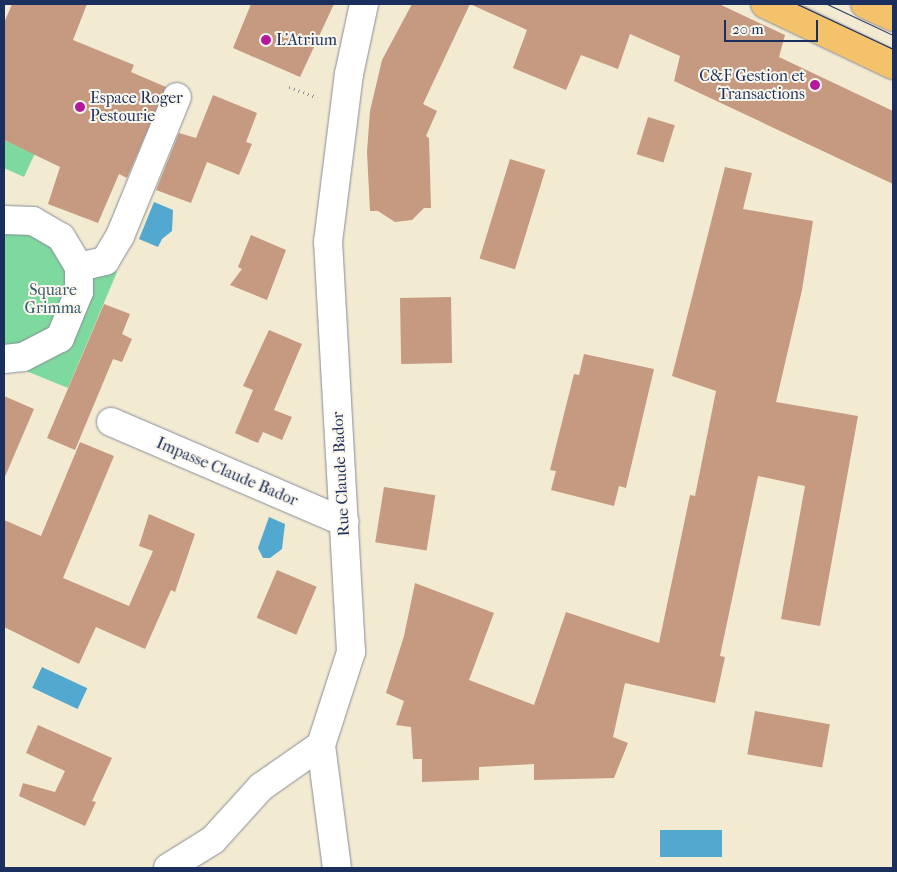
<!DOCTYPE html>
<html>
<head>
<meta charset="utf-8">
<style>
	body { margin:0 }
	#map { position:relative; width:897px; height:872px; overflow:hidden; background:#f3ead2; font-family:"IM FELL French Canon",serif }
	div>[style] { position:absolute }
	.green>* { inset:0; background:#7ed99f }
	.water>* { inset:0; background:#52a8cf; transform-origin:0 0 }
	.building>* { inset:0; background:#c59a81; transform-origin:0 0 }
	.path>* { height:3px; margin-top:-1.5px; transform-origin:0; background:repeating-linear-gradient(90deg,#878c98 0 1px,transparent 0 5px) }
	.roads { filter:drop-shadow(0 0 1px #878c98) drop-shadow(0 0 1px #878c98) }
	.minor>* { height:28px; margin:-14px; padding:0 14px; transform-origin:14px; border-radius:14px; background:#fff }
	.major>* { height:28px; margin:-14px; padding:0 14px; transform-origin:14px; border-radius:14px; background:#f3c26a }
	.tram>* { height:1px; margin:-0.5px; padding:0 0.5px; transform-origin:0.5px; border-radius:0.5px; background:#1b2f5e }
	.dots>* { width:14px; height:14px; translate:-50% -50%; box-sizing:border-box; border:2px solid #fbf7ec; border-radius:50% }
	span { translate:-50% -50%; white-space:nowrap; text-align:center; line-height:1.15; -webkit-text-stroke:4px #fbf7ec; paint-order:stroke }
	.poi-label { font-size:16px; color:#1b2f5e }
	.left { translate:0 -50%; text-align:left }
	.right { translate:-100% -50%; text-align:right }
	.park-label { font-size:16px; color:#345a6e }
	.street-label { font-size:16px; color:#1b2f5e }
	.frame { position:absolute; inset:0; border:5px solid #1b2f5e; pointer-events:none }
	.scale { position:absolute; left:724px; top:20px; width:94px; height:22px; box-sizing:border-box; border:2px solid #1b2f5e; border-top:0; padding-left:6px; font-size:15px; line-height:18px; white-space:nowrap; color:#1b2f5e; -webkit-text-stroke:4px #fbf7ec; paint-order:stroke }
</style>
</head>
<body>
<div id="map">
	<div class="green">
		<i style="clip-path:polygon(4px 140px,25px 150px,36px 151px,24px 177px,4px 168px)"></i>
		<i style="clip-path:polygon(4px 225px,117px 272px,68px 388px,4px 362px)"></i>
	</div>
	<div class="water">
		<i style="clip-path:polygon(154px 202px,173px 210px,172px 231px,162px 239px,158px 247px,139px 239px)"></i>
		<i style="clip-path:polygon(269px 517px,285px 524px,282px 549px,270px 558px,263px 558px,258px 548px)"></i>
		<i style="left:42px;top:667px;width:50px;height:23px;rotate:25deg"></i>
		<i style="left:660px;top:830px;width:62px;height:27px"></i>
	</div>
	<div class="building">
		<i style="clip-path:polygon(12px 4px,87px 4px,73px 40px,134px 65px,131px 72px,166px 87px,127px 178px,119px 174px,98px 223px,48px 204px,60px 167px,4px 140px,4px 23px)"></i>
		<i style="clip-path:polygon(251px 4px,334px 4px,300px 77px,233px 48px)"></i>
		<i style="clip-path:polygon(412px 4px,719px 4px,785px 35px,779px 57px,893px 111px,893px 184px,674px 81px,680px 56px,630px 34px,618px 69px,581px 55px,566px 90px,513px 68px,527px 30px,470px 4px,423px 104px,437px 111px,426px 136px,429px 138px,431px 208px,424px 208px,412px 220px,395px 222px,378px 211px,370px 211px,367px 152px,370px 111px,382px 60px)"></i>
		<i style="clip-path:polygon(213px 95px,257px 113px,246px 142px,252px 144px,239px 175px,207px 162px,191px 203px,156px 190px,179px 133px,196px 138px)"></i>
		<i style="left:648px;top:117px;width:28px;height:39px;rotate:17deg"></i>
		<i style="left:510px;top:159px;width:37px;height:104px;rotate:17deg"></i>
		<i style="clip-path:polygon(725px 167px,752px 173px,743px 209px,813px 221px,802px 290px,776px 402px,858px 416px,820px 626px,781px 619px,805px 486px,758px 476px,720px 656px,725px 657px,715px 703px,625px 683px,613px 737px,628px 743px,614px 778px,534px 780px,534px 764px,479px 767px,479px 780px,422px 782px,422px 759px,413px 759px,411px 727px,396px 725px,404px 701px,386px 693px,404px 636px,415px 583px,494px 613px,469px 680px,534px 705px,566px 612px,659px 643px,690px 495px,695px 496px,716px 391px,672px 376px)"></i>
		<i style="clip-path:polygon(251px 235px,286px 250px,267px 300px,230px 285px,242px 269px,238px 267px)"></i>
		<i style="left:451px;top:297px;width:66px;height:51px;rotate:89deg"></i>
		<i style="clip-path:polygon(104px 304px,130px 314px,122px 334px,132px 339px,122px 362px,113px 359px,75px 450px,47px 438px)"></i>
		<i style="clip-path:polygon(269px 330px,302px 344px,274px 410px,292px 417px,282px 440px,263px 432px,258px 443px,235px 433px,253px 390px,243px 386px)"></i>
		<i style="clip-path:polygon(584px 354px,654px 369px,626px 488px,619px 486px,614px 506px,551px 490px,556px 471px,550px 470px,574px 374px,579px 375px)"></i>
		<i style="clip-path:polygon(4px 396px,34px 409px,4px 479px)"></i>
		<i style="clip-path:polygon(80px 442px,114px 456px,63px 578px,129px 606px,153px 551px,139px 546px,149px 514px,195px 534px,175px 592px,171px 590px,145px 649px,96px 627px,79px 664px,4px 627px,4px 520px,41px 536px)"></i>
		<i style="left:384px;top:487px;width:52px;height:56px;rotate:9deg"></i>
		<i style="left:277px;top:570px;width:43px;height:52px;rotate:23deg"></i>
		<i style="left:755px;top:711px;width:76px;height:44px;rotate:10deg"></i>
		<i style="clip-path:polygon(38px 725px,112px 758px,92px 801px,96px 802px,85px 826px,19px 796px,23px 783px,55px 792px,65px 771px,26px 753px)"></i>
	</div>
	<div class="path">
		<i style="left:289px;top:87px;width:30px;rotate:20deg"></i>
	</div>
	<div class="roads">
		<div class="minor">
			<i style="left:4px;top:220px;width:29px;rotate:2deg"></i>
			<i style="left:33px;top:221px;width:32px;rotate:30deg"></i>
			<i style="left:61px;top:237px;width:35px;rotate:59deg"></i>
			<i style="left:79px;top:267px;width:25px;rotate:90deg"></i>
			<i style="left:79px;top:292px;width:50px;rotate:112.4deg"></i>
			<i style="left:60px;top:338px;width:42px;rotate:152.8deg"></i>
			<i style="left:23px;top:357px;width:19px;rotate:174deg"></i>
			<i style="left:79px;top:267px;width:27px;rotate:-13deg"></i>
			<i style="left:105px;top:261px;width:29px;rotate:-59deg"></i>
			<i style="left:120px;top:236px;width:150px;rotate:-67.7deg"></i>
			<i style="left:111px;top:422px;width:254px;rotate:23.2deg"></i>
			<i style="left:321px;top:745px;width:124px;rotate:82.6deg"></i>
			<i style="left:168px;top:868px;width:53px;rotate:-31.9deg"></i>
			<i style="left:213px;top:840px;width:72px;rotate:-47.8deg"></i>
			<i style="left:261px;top:787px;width:73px;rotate:-35deg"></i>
			<i style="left:321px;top:745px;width:98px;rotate:-72.1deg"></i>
			<i style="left:351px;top:652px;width:411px;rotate:-93.2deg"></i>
			<i style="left:328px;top:242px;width:169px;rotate:-82.9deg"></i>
			<i style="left:349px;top:74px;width:72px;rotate:-77.9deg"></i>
		</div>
		<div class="major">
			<i style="left:765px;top:4px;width:142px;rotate:25.5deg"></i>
			<i style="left:865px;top:4px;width:31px;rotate:25deg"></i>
		</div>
	</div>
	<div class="tram">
		<i style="left:797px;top:4px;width:106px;rotate:25.1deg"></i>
		<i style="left:827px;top:4px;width:73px;rotate:25.2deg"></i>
	</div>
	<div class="dots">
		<i style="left:266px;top:40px;background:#b5179e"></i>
		<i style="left:815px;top:85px;background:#b5179e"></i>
		<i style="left:80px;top:107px;background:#b5179e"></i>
	</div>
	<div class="poi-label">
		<span class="left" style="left:276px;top:40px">L'Atrium</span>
		<span class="right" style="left:805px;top:85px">C&amp;F Gestion et<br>Transactions</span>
		<span class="left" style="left:90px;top:107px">Espace Roger<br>Pestourie</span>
	</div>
	<div class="park-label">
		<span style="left:53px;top:299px">Square<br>Grimma</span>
	</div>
	<div class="street-label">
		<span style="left:227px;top:472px;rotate:23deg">Impasse Claude Bador</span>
		<span style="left:341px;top:474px;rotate:-93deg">Rue Claude Bador</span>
	</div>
	<div class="frame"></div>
	<div class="scale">20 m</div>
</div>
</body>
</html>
